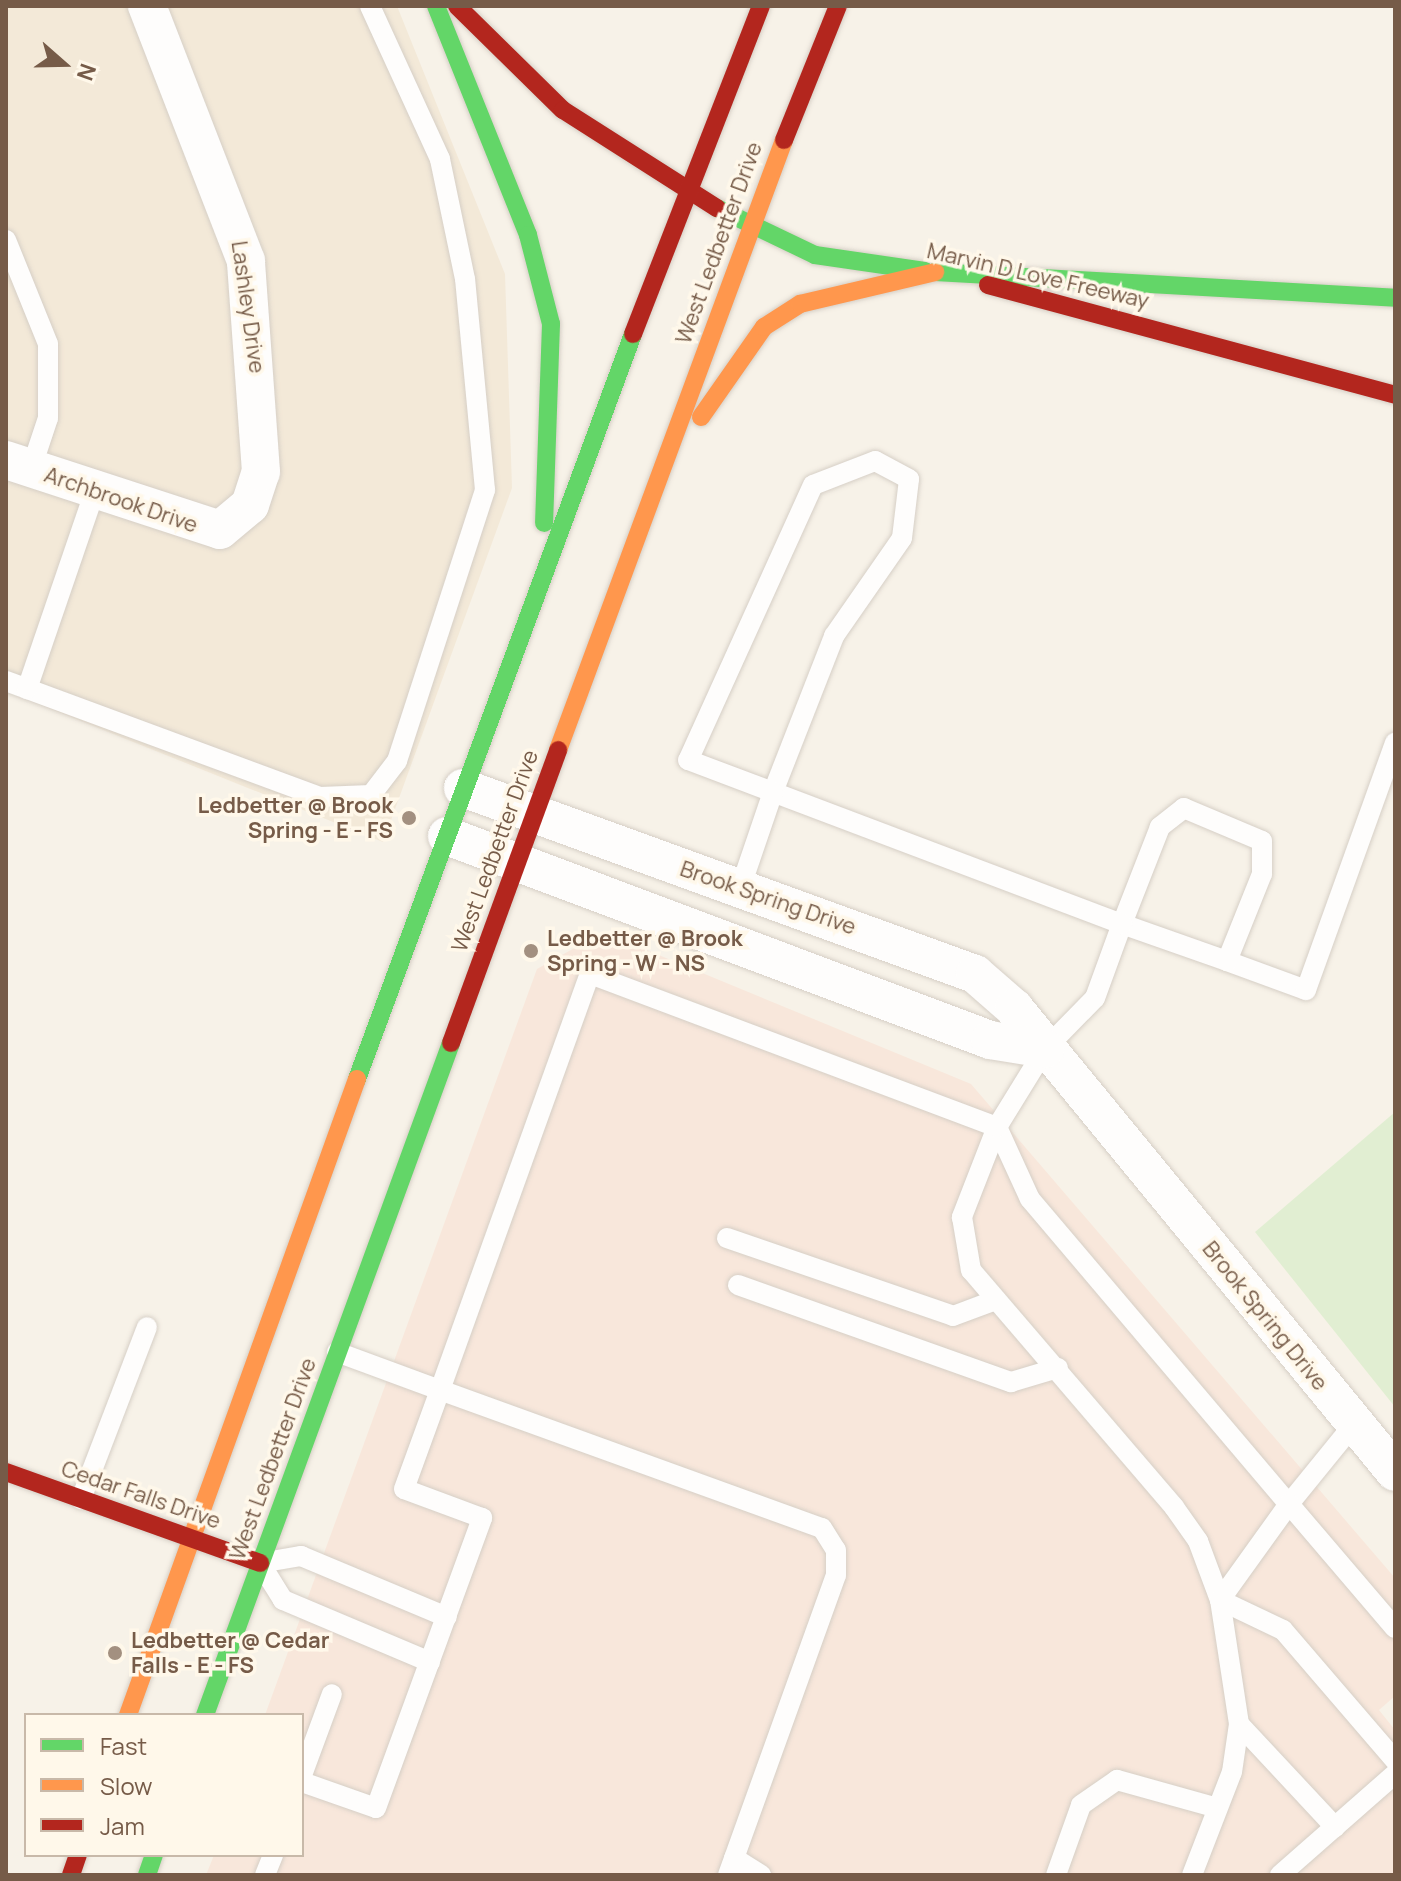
<!DOCTYPE html>
<html>
<head>
<meta charset="utf-8">
<style>
	body { margin:0 }
	#map { position:relative; width:1401px; height:1881px; overflow:hidden; background:#f7f2e8; font-family:Manrope,sans-serif }
	div>[style] { position:absolute }
	.residential>* { inset:0; background:#f3e9d8 }
	.commercial>* { inset:0; background:#f8e7db }
	.green>* { inset:0; background:#e1eed2 }
	.roads { filter:drop-shadow(0 0 2px #d6cfc6) drop-shadow(0 0 2px #d6cfc6) }
	.lane>* { height:20px; margin:-10px; padding:0 10px; transform-origin:10px; border-radius:10px; background:#fefdfc }
	.street>* { height:38px; margin:-19px; padding:0 19px; transform-origin:19px; border-radius:19px; background:#fefdfc }
	.fast>* { height:18px; margin:-9px; padding:0 9px; transform-origin:9px; border-radius:9px; background:#63d668 }
	.slow>* { height:18px; margin:-9px; padding:0 9px; transform-origin:9px; border-radius:9px; background:#ff974d }
	.jam>* { height:18px; margin:-9px; padding:0 9px; transform-origin:9px; border-radius:9px; background:#b3261e }
	.dots>* { width:22px; height:22px; translate:-50% -50%; box-sizing:border-box; border:4px solid #fff8ea; border-radius:50% }
	span { translate:-50% -50%; white-space:nowrap; text-align:center; line-height:1.15; -webkit-text-stroke:7px #fff8ea; paint-order:stroke }
	.street-label { font-size:22px; color:#765b48 }
	.poi-label { font-size:22px; color:#765b48; font-weight:700 }
	.right { translate:-100% -50%; text-align:right }
	.left { translate:0 -50%; text-align:left }
	.frame { position:absolute; inset:0; border:8px solid #765b48; pointer-events:none }
	.legend { position:absolute; left:24px; top:1713px; width:280px; height:144px; box-sizing:border-box; background:#fff8ea; border:2px solid #c8b9a9; margin:0; padding:10px 14px; list-style:none; font-size:24px; color:#765b48 }
	.legend li { display:flex; align-items:center; gap:16px; height:40px }
	.legend b { width:40px; border:2px solid #c8b9a9 }
	.north { position:absolute; left:24px; top:24px; width:80px; height:80px; -webkit-text-stroke:6px #fff8ea; paint-order:stroke; rotate:110deg; font-size:22px; font-weight:700; line-height:32px; text-align:center; color:#765b48 }
	.north::after { content:''; display:block; margin:auto; width:28px; height:36px; background:#765b48; clip-path:polygon(50% 0,100% 100%,50% 72%,0 100%) }
</style>
</head>
<body>
<div id="map">
	<div class="residential">
		<i style="clip-path:polygon(6px 6px,397px 6px,505px 274px,512px 488px,383px 842px,6px 691px)"></i>
	</div>
	<div class="commercial">
		<i style="clip-path:polygon(603px 932px,971px 1084px,1395px 1578px,1395px 1696px,1379px 1710px,1395px 1730px,1395px 1875px,206px 1875px,214px 1855px,302px 1855px,302px 1715px,265px 1715px,537px 969px)"></i>
	</div>
	<div class="green">
		<i style="clip-path:polygon(1395px 1112px,1395px 1407px,1255px 1232px)"></i>
	</div>
	<div class="roads">
		<div class="lane">
			<i style="left:6px;top:240px;width:112px;rotate:68deg"></i>
			<i style="left:48px;top:344px;width:74px;rotate:90deg"></i>
			<i style="left:48px;top:418px;width:54px;rotate:108.4deg"></i>
			<i style="left:6px;top:681px;width:335px;rotate:20.3deg"></i>
			<i style="left:320px;top:797px;width:51px;rotate:-2.2deg"></i>
			<i style="left:371px;top:795px;width:43px;rotate:-52.6deg"></i>
			<i style="left:397px;top:761px;width:285px;rotate:-72deg"></i>
			<i style="left:485px;top:490px;width:212px;rotate:-95.4deg"></i>
			<i style="left:465px;top:279px;width:123px;rotate:-101.8deg"></i>
			<i style="left:440px;top:159px;width:168px;rotate:-114.6deg"></i>
			<i style="left:27px;top:689px;width:207px;rotate:-71.1deg"></i>
			<i style="left:1227px;top:961px;width:84px;rotate:20.2deg"></i>
			<i style="left:1306px;top:990px;width:263px;rotate:-70.2deg"></i>
			<i style="left:997px;top:1127px;width:97px;rotate:111.3deg"></i>
			<i style="left:962px;top:1217px;width:54px;rotate:80.4deg"></i>
			<i style="left:971px;top:1270px;width:312px;rotate:49.4deg"></i>
			<i style="left:1174px;top:1507px;width:42px;rotate:54.8deg"></i>
			<i style="left:1198px;top:1541px;width:63px;rotate:69.6deg"></i>
			<i style="left:1220px;top:1600px;width:70px;rotate:25.5deg"></i>
			<i style="left:1283px;top:1630px;width:172px;rotate:49.3deg"></i>
			<i style="left:997px;top:1127px;width:79px;rotate:65.4deg"></i>
			<i style="left:1030px;top:1199px;width:400px;rotate:49.7deg"></i>
			<i style="left:1289px;top:1504px;width:103px;rotate:-50.9deg"></i>
			<i style="left:727px;top:1238px;width:239px;rotate:19deg"></i>
			<i style="left:953px;top:1316px;width:46px;rotate:-20.4deg"></i>
			<i style="left:738px;top:1285px;width:290px;rotate:19.6deg"></i>
			<i style="left:1011px;top:1382px;width:49px;rotate:-16.6deg"></i>
			<i style="left:337px;top:1352px;width:110px;rotate:20.3deg"></i>
			<i style="left:440px;top:1390px;width:442px;rotate:-70.2deg"></i>
			<i style="left:590px;top:974px;width:435px;rotate:20.6deg"></i>
			<i style="left:997px;top:1127px;width:92px;rotate:-58.4deg"></i>
			<i style="left:1045px;top:1049px;width:71px;rotate:-45.6deg"></i>
			<i style="left:1095px;top:998px;width:79px;rotate:-70deg"></i>
			<i style="left:1122px;top:924px;width:111px;rotate:19.4deg"></i>
			<i style="left:1227px;top:961px;width:94px;rotate:-68.1deg"></i>
			<i style="left:1262px;top:874px;width:33px;rotate:-90deg"></i>
			<i style="left:1262px;top:841px;width:85px;rotate:-157.1deg"></i>
			<i style="left:1184px;top:808px;width:31px;rotate:142deg"></i>
			<i style="left:1160px;top:827px;width:104px;rotate:111.4deg"></i>
			<i style="left:1122px;top:924px;width:373px;rotate:-159.3deg"></i>
			<i style="left:773px;top:792px;width:168px;rotate:-68.6deg"></i>
			<i style="left:834px;top:636px;width:119px;rotate:-55.2deg"></i>
			<i style="left:902px;top:538px;width:59px;rotate:-83.2deg"></i>
			<i style="left:909px;top:479px;width:38px;rotate:-152deg"></i>
			<i style="left:875px;top:461px;width:66px;rotate:158.8deg"></i>
			<i style="left:813px;top:485px;width:302px;rotate:114.4deg"></i>
			<i style="left:688px;top:760px;width:91px;rotate:20.6deg"></i>
			<i style="left:773px;top:792px;width:102px;rotate:108.8deg"></i>
			<i style="left:81px;top:1499px;width:184px;rotate:-69deg"></i>
			<i style="left:430px;top:1662px;width:160px;rotate:-157.1deg"></i>
			<i style="left:283px;top:1600px;width:44px;rotate:-121.9deg"></i>
			<i style="left:260px;top:1563px;width:42px;rotate:-9.7deg"></i>
			<i style="left:301px;top:1556px;width:158px;rotate:22.7deg"></i>
			<i style="left:1239px;top:1724px;width:141px;rotate:47deg"></i>
			<i style="left:302px;top:1775px;width:86px;rotate:-69.7deg"></i>
			<i style="left:302px;top:1782px;width:78px;rotate:19.4deg"></i>
			<i style="left:376px;top:1808px;width:309px;rotate:-69.9deg"></i>
			<i style="left:482px;top:1518px;width:83px;rotate:-159.6deg"></i>
			<i style="left:404px;top:1489px;width:105px;rotate:-70deg"></i>
			<i style="left:440px;top:1390px;width:406px;rotate:19.9deg"></i>
			<i style="left:822px;top:1528px;width:26px;rotate:58deg"></i>
			<i style="left:836px;top:1550px;width:25px;rotate:90deg"></i>
			<i style="left:836px;top:1575px;width:319px;rotate:109.8deg"></i>
			<i style="left:734px;top:1858px;width:32px;rotate:32deg"></i>
			<i style="left:265px;top:1875px;width:22px;rotate:-68deg"></i>
			<i style="left:1056px;top:1875px;width:74px;rotate:-70.3deg"></i>
			<i style="left:1081px;top:1805px;width:44px;rotate:-34.8deg"></i>
			<i style="left:1117px;top:1780px;width:104px;rotate:15.6deg"></i>
			<i style="left:1192px;top:1875px;width:110px;rotate:-68.8deg"></i>
			<i style="left:1232px;top:1772px;width:49px;rotate:-81.7deg"></i>
			<i style="left:1239px;top:1724px;width:125px;rotate:-98.7deg"></i>
			<i style="left:1220px;top:1600px;width:118px;rotate:-54.3deg"></i>
			<i style="left:1289px;top:1504px;width:163px;rotate:49.5deg"></i>
			<i style="left:1280px;top:1875px;width:153px;rotate:-41.3deg"></i>
		</div>
		<div class="street">
			<i style="left:6px;top:460px;width:225px;rotate:18.1deg"></i>
			<i style="left:220px;top:530px;width:39px;rotate:-40deg"></i>
			<i style="left:250px;top:505px;width:35px;rotate:-72deg"></i>
			<i style="left:261px;top:472px;width:212px;rotate:-94.1deg"></i>
			<i style="left:246px;top:261px;width:274px;rotate:-111.2deg"></i>
			<i style="left:463px;top:788px;width:545px;rotate:19.97deg"></i>
			<i style="left:975px;top:974px;width:52px;rotate:41.1deg"></i>
			<i style="left:1014px;top:1008px;width:600px;rotate:50.61deg"></i>
			<i style="left:447px;top:836px;width:580px;rotate:20.59deg"></i>
			<i style="left:990px;top:1040px;width:56px;rotate:9.3deg"></i>
		</div>
		<div class="fast">
			<i style="left:436px;top:6px;width:247px;rotate:68.1deg"></i>
			<i style="left:528px;top:235px;width:92px;rotate:75.5deg"></i>
			<i style="left:551px;top:324px;width:199px;rotate:92deg"></i>
			<i style="left:717px;top:208px;width:109px;rotate:25.6deg"></i>
			<i style="left:815px;top:255px;width:111px;rotate:8.3deg"></i>
			<i style="left:935px;top:272px;width:461px;rotate:3.2deg"></i>
			<i style="left:357px;top:1079px;width:794px;rotate:-69.67deg"></i>
			<i style="left:205px;top:1715px;width:716px;rotate:-69.89deg"></i>
			<i style="left:147px;top:1875px;width:21px;rotate:-71deg"></i>
		</div>
		<div class="slow">
			<i style="left:701px;top:417px;width:110px;rotate:-55deg"></i>
			<i style="left:764px;top:327px;width:43px;rotate:-32.6deg"></i>
			<i style="left:800px;top:304px;width:139px;rotate:-13.3deg"></i>
			<i style="left:558px;top:750px;width:651px;rotate:-69.67deg"></i>
			<i style="left:128px;top:1715px;width:676px;rotate:-70.2deg"></i>
		</div>
		<div class="jam">
			<i style="left:457px;top:6px;width:148px;rotate:44.5deg"></i>
			<i style="left:563px;top:110px;width:183px;rotate:32.5deg"></i>
			<i style="left:784px;top:140px;width:144px;rotate:-68.1deg"></i>
			<i style="left:988px;top:285px;width:422px;rotate:15.1deg"></i>
			<i style="left:633px;top:334px;width:352px;rotate:-68.7deg"></i>
			<i style="left:451px;top:1043px;width:312px;rotate:-69.9deg"></i>
			<i style="left:6px;top:1472px;width:270px;rotate:19.7deg"></i>
			<i style="left:71px;top:1875px;width:21px;rotate:-71deg"></i>
		</div>
	</div>
	<div class="dots">
		<i style="left:409px;top:818px;background:#a39080"></i>
		<i style="left:531px;top:951px;background:#a39080"></i>
		<i style="left:115px;top:1653px;background:#a39080"></i>
	</div>
	<div class="street-label">
		<span style="left:719px;top:243px;rotate:-70deg">West Ledbetter Drive</span>
		<span style="left:1038px;top:276px;rotate:13deg">Marvin D Love Freeway</span>
		<span style="left:248px;top:307px;rotate:82deg">Lashley Drive</span>
		<span style="left:121px;top:500px;rotate:19deg">Archbrook Drive</span>
		<span style="left:495px;top:851px;rotate:-70deg">West Ledbetter Drive</span>
		<span style="left:768px;top:898px;rotate:19deg">Brook Spring Drive</span>
		<span style="left:1265px;top:1316px;rotate:51deg">Brook Spring Drive</span>
		<span style="left:273px;top:1459px;rotate:-70deg">West Ledbetter Drive</span>
		<span style="left:141px;top:1495px;rotate:19deg">Cedar Falls Drive</span>
	</div>
	<div class="poi-label">
		<span class="right" style="left:393px;top:818px">Ledbetter @ Brook<br>Spring - E - FS</span>
		<span class="left" style="left:547px;top:951px">Ledbetter @ Brook<br>Spring - W - NS</span>
		<span class="left" style="left:131px;top:1653px">Ledbetter @ Cedar<br>Falls - E - FS</span>
	</div>
	<div class="frame"></div>
	<ul class="legend">
	<li><b style="height:10px;background:#63d668"></b>Fast</li>
	<li><b style="height:10px;background:#ff974d"></b>Slow</li>
	<li><b style="height:10px;background:#b3261e"></b>Jam</li>
	</ul>
	<div class="north">N</div>
</div>
</body>
</html>
